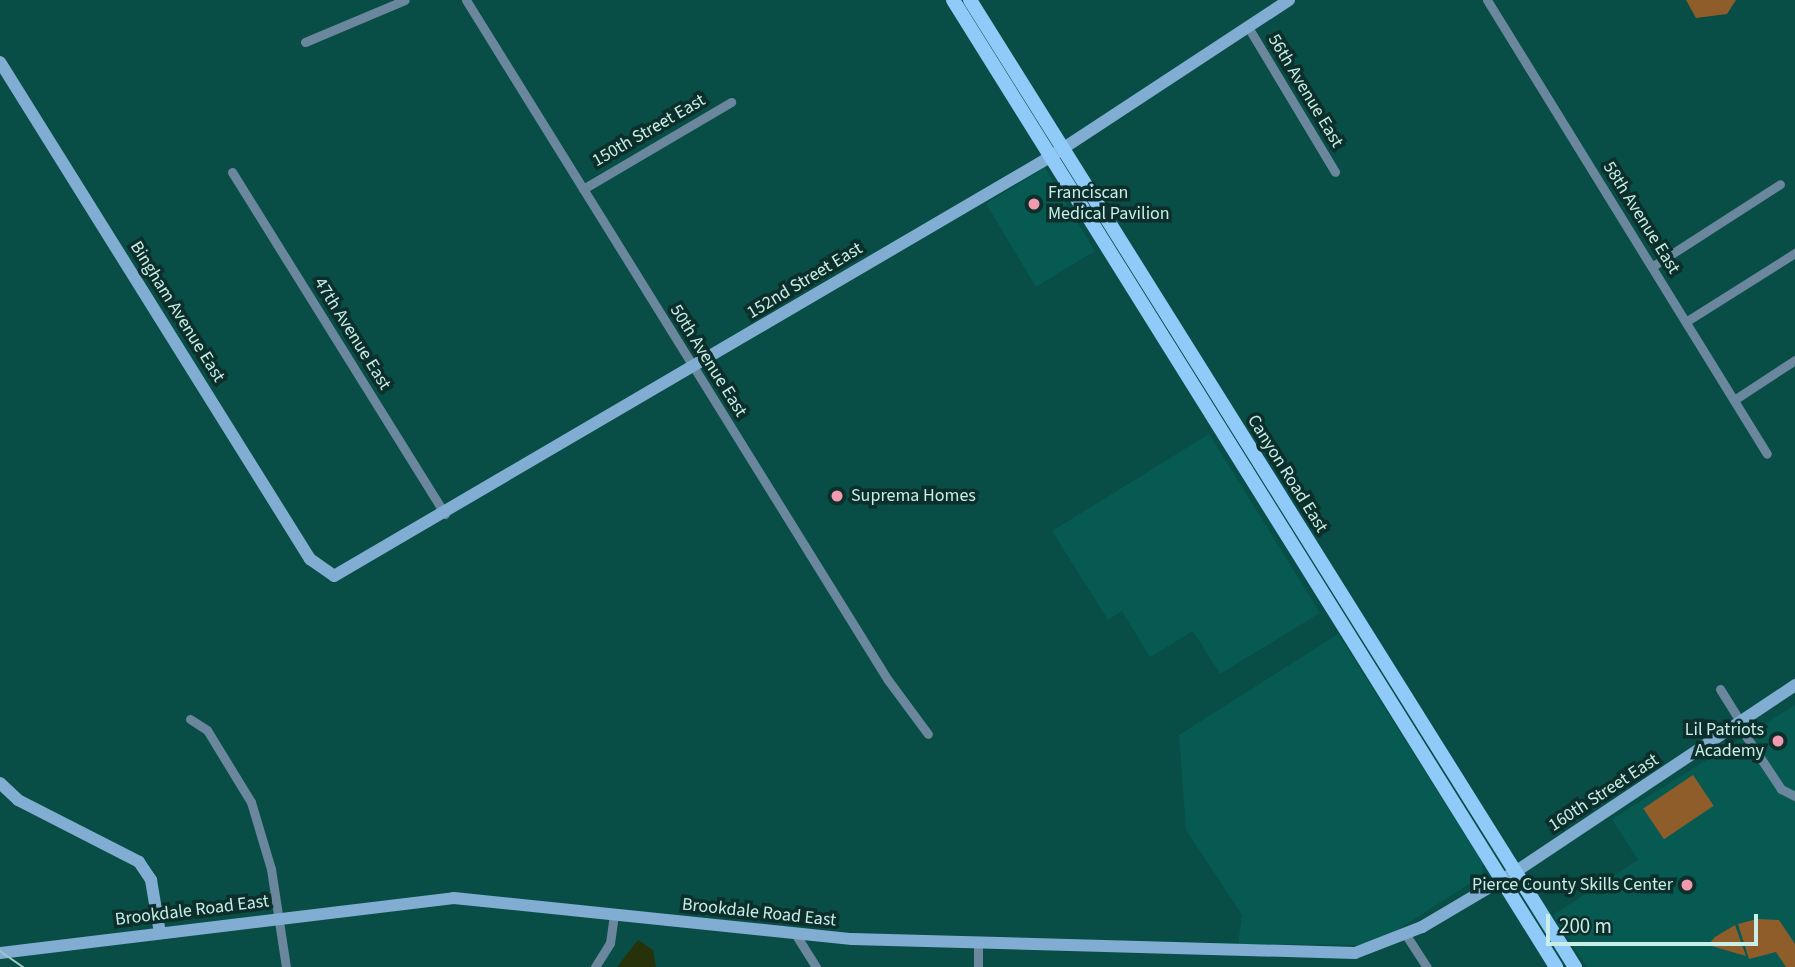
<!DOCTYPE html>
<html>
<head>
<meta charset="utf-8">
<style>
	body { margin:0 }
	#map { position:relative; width:1795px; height:967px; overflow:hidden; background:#084d46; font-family:"Source Sans 3",sans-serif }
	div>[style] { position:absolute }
	.built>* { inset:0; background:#065a51; transform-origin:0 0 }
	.green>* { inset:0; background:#8f5d29; transform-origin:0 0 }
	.water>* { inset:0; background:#27320a }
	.street>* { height:9px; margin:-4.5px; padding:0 4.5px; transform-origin:4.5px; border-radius:4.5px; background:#6b879e }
	.secondary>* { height:12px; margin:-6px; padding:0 6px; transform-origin:6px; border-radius:6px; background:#80add1 }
	.primary>* { height:14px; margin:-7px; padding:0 7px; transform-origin:7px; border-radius:7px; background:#90caf8 }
	.rail>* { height:2px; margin:-1px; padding:0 1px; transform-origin:1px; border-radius:1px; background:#9ac7c0 }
	.dots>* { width:19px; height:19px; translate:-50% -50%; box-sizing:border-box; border:4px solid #0d2f2b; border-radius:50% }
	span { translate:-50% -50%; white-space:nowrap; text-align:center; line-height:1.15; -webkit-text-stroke:7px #0d2f2b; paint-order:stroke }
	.street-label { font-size:18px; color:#c8eee7 }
	.poi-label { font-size:18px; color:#c8eee7 }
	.left { translate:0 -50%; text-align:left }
	.right { translate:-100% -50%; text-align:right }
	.scale { position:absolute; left:1546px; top:914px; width:212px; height:32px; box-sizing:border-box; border:4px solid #c8eee7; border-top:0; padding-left:9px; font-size:21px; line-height:24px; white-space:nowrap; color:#c8eee7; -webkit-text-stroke:5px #0d2f2b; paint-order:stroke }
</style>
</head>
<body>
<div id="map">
	<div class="built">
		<i style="left:1045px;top:168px;width:97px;height:69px;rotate:59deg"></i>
		<i style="clip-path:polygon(1209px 434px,1320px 613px,1220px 674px,1193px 631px,1150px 657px,1122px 611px,1108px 620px,1052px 531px)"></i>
		<i style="clip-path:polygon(1338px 634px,1482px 862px,1483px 875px,1394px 932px,1360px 945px,1238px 944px,1242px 915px,1186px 830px,1179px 735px)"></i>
		<i style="clip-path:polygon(1795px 705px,1795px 967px,1587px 967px,1553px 915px,1638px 860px,1612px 819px)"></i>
	</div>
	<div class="green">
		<i style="clip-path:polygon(1686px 0,1736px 0,1727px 14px,1696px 18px)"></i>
		<i style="left:1693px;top:775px;width:37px;height:60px;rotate:56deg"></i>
		<i style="clip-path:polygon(1757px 919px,1779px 920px,1795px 944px,1795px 967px,1786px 967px,1776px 952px,1749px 959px,1738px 924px)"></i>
		<i style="clip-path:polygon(1735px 925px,1746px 956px,1708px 945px,1715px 937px)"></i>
	</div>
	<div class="water">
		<i style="clip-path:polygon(638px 940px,653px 950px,656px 967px,617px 967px)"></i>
	</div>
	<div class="street">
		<i style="left:466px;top:0;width:800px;rotate:58.18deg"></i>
		<i style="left:888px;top:680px;width:67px;rotate:53.5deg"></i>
		<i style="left:1487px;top:0;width:533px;rotate:58.34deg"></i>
		<i style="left:1248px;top:27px;width:169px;rotate:59deg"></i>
		<i style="left:305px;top:42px;width:108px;rotate:-22.8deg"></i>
		<i style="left:232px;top:172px;width:403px;rotate:58.1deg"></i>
		<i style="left:583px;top:189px;width:172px;rotate:-30.4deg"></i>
		<i style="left:1653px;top:266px;width:151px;rotate:-32.8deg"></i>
		<i style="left:1687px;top:321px;width:128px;rotate:-32.2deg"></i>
		<i style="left:1734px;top:400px;width:73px;rotate:-33.3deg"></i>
		<i style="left:1720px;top:689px;width:39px;rotate:58deg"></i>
		<i style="left:190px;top:719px;width:20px;rotate:33deg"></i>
		<i style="left:207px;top:730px;width:84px;rotate:58.6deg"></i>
		<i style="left:251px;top:802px;width:70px;rotate:73.4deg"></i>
		<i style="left:271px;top:869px;width:99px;rotate:81.3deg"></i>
		<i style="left:1738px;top:724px;width:78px;rotate:56.5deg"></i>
		<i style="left:1781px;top:789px;width:16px;rotate:27deg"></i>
		<i style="left:796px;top:935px;width:38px;rotate:58deg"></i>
		<i style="left:1406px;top:935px;width:38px;rotate:57deg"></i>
		<i style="left:595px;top:967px;width:28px;rotate:-58deg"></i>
		<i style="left:610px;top:943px;width:28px;rotate:-82deg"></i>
		<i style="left:978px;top:967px;width:24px;rotate:-90deg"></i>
	</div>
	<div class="secondary">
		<i style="left:0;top:62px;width:586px;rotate:58.05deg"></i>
		<i style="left:310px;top:559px;width:29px;rotate:35deg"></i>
		<i style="left:334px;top:576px;width:830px;rotate:-30.34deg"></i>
		<i style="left:1050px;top:157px;width:286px;rotate:-33.3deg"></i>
		<i style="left:0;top:783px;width:25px;rotate:43deg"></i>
		<i style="left:18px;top:800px;width:136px;rotate:27.1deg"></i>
		<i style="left:139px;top:862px;width:22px;rotate:56deg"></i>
		<i style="left:151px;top:880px;width:54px;rotate:80.4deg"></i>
		<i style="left:0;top:953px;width:457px;rotate:-6.9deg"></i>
		<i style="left:454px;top:898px;width:400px;rotate:5.9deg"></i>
		<i style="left:852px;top:939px;width:503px;rotate:1.59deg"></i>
		<i style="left:1355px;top:953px;width:72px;rotate:-21.2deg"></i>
		<i style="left:1422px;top:927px;width:108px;rotate:-30.6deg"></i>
		<i style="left:1515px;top:872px;width:337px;rotate:-33.7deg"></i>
	</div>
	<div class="primary">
		<i style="left:953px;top:0;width:1140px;rotate:58.05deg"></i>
		<i style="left:970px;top:0;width:1141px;rotate:57.97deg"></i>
	</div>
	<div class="rail">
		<i style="left:0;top:951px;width:28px;rotate:35deg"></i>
	</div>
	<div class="dots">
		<i style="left:1034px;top:204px;background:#f19ab0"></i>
		<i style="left:837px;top:496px;background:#f19ab0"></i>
		<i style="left:1778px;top:741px;background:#f19ab0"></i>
		<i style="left:1687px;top:885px;background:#f19ab0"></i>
	</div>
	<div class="street-label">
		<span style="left:1305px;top:91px;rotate:59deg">56th Avenue East</span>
		<span style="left:649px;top:131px;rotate:-30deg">150th Street East</span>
		<span style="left:1641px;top:218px;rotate:58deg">58th Avenue East</span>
		<span style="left:805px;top:281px;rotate:-31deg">152nd Street East</span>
		<span style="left:177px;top:312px;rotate:58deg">Bingham Avenue East</span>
		<span style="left:352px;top:334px;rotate:58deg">47th Avenue East</span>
		<span style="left:708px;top:361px;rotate:58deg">50th Avenue East</span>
		<span style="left:1287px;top:474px;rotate:58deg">Canyon Road East</span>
		<span style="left:1604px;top:793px;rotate:-33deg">160th Street East</span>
		<span style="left:192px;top:911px;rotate:-7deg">Brookdale Road East</span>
		<span style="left:759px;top:913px;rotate:6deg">Brookdale Road East</span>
	</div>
	<div class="poi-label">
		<span class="left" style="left:1048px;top:204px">Franciscan<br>Medical Pavilion</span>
		<span class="left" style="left:851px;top:496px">Suprema Homes</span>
		<span class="right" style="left:1764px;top:741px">Lil Patriots<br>Academy</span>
		<span class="right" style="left:1673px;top:885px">Pierce County Skills Center</span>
	</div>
	<div class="scale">200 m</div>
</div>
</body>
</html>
